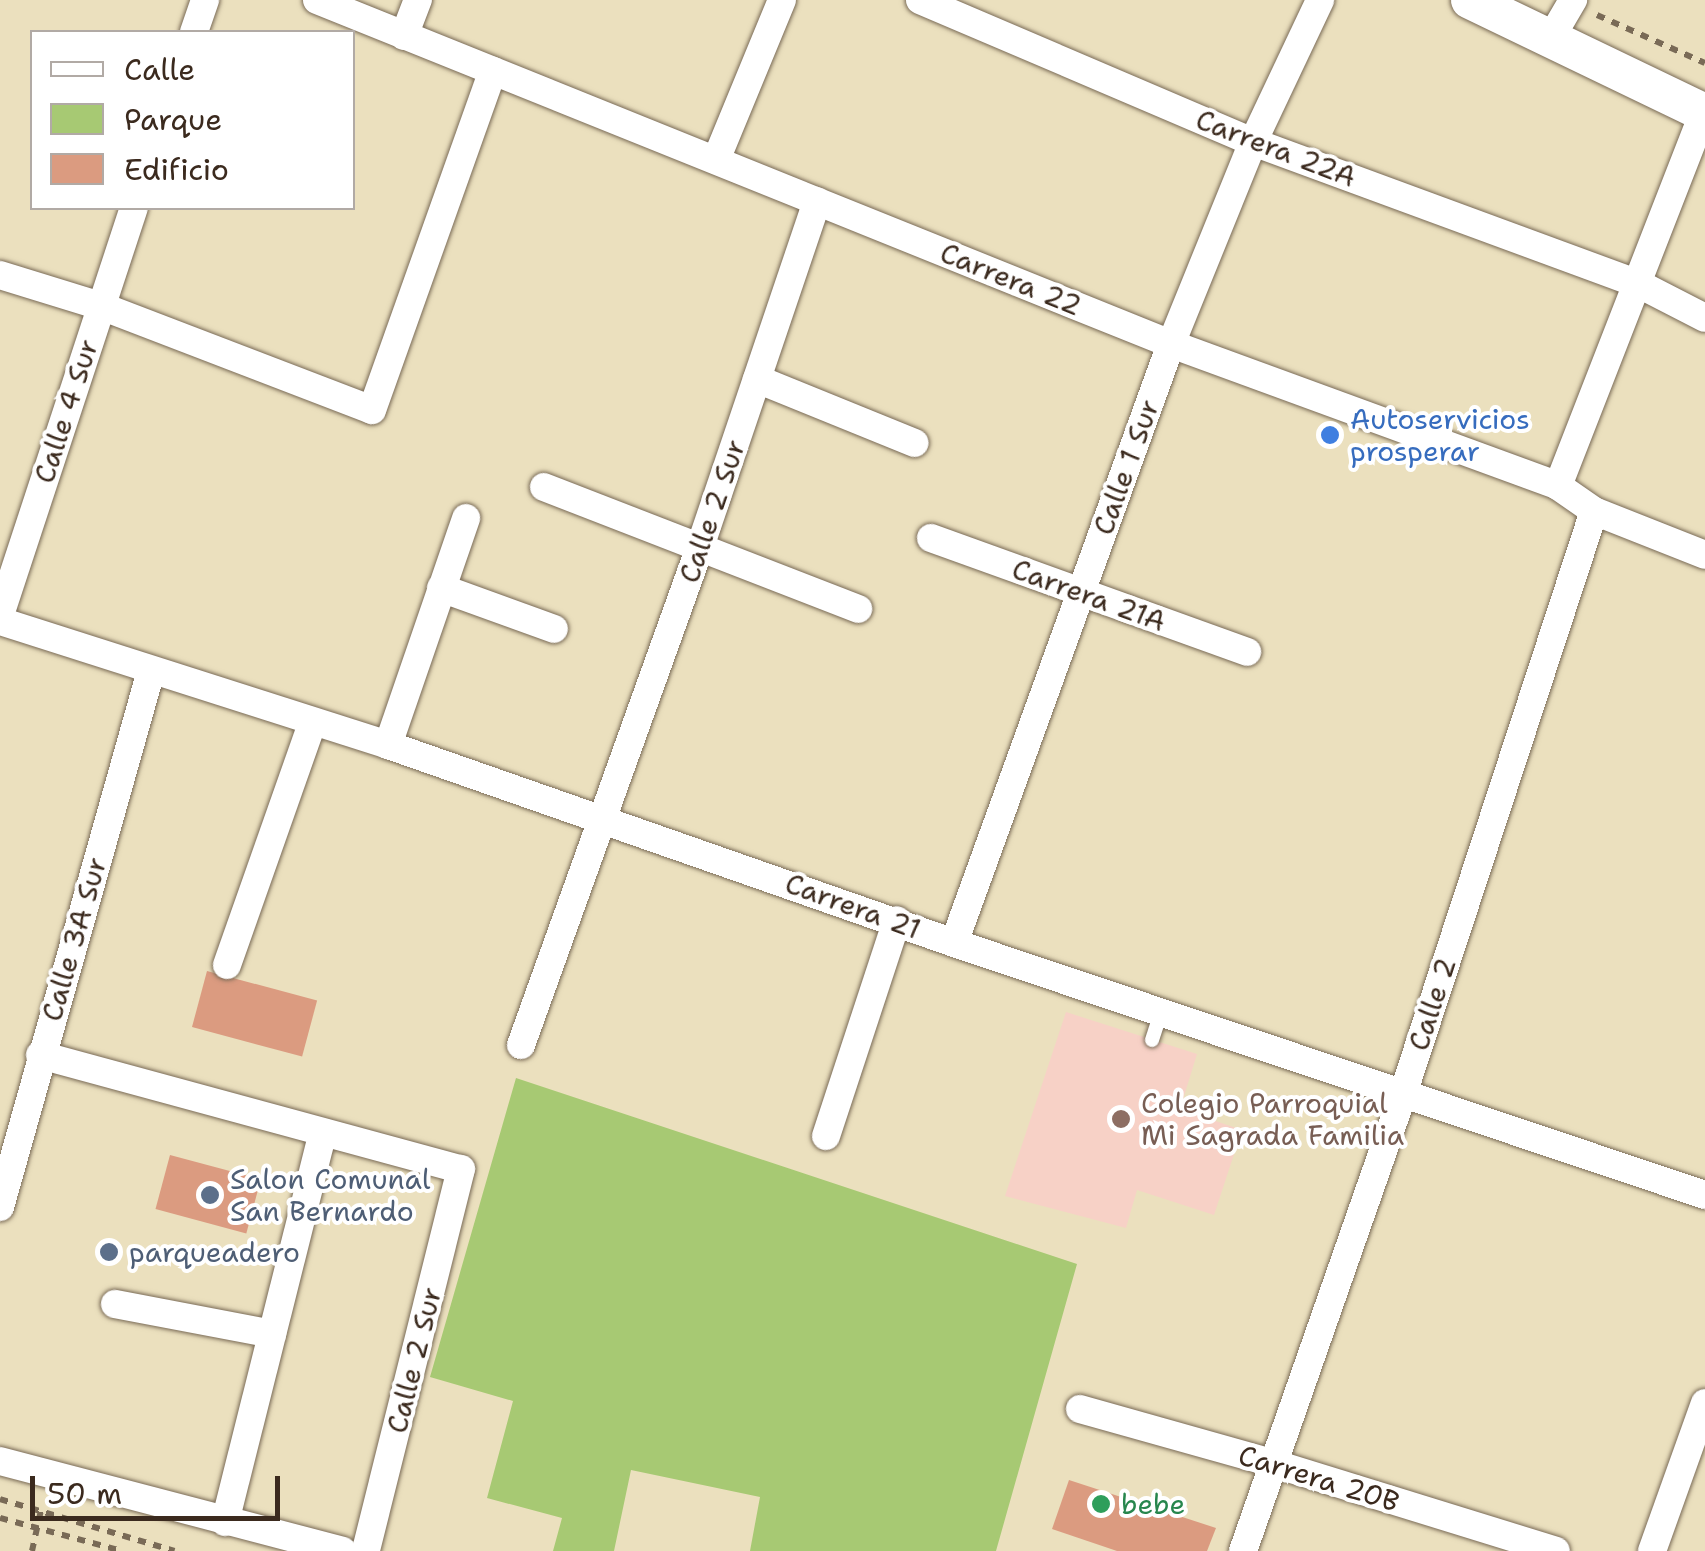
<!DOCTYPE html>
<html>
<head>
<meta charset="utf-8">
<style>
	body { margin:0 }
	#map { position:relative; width:1705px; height:1551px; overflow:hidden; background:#ebe0be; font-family:"Shantell Sans",sans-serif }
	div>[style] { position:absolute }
	.built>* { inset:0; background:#f7d1c6 }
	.green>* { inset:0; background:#a7c973 }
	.building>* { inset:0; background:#db9b80; transform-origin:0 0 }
	.path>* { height:6px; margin-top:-3px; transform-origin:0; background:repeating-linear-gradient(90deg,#796a56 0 8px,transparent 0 16px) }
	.roads { filter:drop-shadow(0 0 2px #796a56) drop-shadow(0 0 2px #796a56) }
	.lane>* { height:14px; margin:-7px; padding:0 7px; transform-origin:7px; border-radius:7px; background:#fff }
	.street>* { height:28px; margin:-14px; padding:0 14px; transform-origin:14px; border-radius:14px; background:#fff }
	.secondary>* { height:38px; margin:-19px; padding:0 19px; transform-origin:19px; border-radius:19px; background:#fff }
	.dots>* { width:28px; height:28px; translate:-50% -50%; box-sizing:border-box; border:5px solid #fff; border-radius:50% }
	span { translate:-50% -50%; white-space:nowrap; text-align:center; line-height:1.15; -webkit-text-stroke:8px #fff; paint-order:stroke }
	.street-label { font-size:28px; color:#3b2a1e }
	.shop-label { font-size:28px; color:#366cbe }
	.left { translate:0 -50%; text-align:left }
	.education-label { font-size:28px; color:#785e54 }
	.service-label { font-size:28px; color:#4e5e75 }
	.leisure-label { font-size:28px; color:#27864d }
	.legend { position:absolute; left:30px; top:30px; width:325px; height:180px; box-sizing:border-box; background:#fff; border:2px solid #b1aaa5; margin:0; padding:12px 18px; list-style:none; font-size:30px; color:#3b2a1e }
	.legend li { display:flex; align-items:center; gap:20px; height:50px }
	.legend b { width:50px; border:2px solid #b1aaa5 }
	.scale { position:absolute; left:30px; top:1476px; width:250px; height:45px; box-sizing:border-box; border:5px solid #3b2a1e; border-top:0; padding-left:12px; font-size:30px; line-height:35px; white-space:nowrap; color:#3b2a1e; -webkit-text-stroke:8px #fff; paint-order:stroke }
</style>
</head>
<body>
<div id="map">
	<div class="built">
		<i style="clip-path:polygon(1066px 1012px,1197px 1054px,1180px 1109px,1242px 1130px,1214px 1215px,1137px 1190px,1126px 1228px,1005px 1196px)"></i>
	</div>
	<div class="green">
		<i style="clip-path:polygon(516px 1078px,1077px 1264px,996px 1551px,750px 1551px,760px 1497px,631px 1470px,614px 1551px,553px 1551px,562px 1518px,487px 1498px,513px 1401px,430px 1377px)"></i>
	</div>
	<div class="building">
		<i style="left:207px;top:971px;width:114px;height:58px;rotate:15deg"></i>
		<i style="left:170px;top:1155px;width:94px;height:56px;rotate:15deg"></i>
		<i style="clip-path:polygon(1069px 1480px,1216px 1528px,1207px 1551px,1117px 1551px,1052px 1529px)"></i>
	</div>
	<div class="path">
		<i style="left:1597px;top:15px;width:118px;rotate:24deg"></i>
		<i style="left:0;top:1499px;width:182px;rotate:16.6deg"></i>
		<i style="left:0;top:1518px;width:126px;rotate:15.1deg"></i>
		<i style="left:32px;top:1551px;width:42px;rotate:-77.6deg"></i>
	</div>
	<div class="roads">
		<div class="lane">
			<i style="left:1152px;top:1040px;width:29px;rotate:-72deg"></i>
		</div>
		<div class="street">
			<i style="left:317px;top:0;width:921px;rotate:21.94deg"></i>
			<i style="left:1171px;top:344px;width:412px;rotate:20.1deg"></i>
			<i style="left:1558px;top:486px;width:44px;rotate:34.8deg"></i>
			<i style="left:1594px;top:511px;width:119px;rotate:21.6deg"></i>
			<i style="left:920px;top:0;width:362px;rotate:23.1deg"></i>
			<i style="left:1253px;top:142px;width:409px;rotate:20.2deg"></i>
			<i style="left:1637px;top:283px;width:76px;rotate:27.2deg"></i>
			<i style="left:194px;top:32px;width:34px;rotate:-71deg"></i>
			<i style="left:404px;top:36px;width:39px;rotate:-69deg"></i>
			<i style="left:1552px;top:36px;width:42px;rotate:-59.7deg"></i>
			<i style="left:716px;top:160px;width:173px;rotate:-67.6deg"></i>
			<i style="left:0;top:275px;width:106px;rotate:17.1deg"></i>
			<i style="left:101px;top:306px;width:290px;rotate:21deg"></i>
			<i style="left:372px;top:410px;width:360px;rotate:-70.4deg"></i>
			<i style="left:757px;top:379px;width:170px;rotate:22.1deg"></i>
			<i style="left:1558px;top:486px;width:401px;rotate:-68.7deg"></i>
			<i style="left:544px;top:487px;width:337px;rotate:21.2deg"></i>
			<i style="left:931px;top:538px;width:336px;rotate:19.8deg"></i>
			<i style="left:441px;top:588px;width:120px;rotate:19.9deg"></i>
			<i style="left:0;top:615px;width:428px;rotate:-71.8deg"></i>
			<i style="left:0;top:621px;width:407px;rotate:17.7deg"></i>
			<i style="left:388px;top:745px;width:600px;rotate:19.28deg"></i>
			<i style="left:954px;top:943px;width:792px;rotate:18.55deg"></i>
			<i style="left:388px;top:745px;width:240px;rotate:-71deg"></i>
			<i style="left:954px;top:943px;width:637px;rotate:-70.09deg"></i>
			<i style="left:1171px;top:344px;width:218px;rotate:-67.9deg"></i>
			<i style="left:1253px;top:142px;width:157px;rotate:-64.7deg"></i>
			<i style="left:227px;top:965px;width:256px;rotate:-70.6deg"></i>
			<i style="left:521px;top:1045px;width:529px;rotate:-70.23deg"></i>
			<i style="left:700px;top:547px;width:365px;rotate:-71.3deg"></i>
			<i style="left:40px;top:1055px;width:436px;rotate:15.2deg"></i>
			<i style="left:461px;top:1169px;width:394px;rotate:104deg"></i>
			<i style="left:826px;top:1136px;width:227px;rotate:-71.8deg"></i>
			<i style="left:0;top:1207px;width:557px;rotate:-74.27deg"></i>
			<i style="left:115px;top:1304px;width:160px;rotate:10.8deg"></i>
			<i style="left:1080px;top:1409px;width:199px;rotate:15.7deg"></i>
			<i style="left:1272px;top:1463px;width:297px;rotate:17.2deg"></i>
			<i style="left:0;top:1461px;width:354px;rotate:14.7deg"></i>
			<i style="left:225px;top:1522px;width:399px;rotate:-75.9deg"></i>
			<i style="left:1243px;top:1551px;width:487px;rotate:-70.7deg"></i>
			<i style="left:1404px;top:1091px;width:610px;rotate:-71.86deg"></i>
			<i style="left:1652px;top:1551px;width:157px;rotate:-70.3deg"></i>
		</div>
		<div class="secondary">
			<i style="left:1470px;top:0;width:261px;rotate:25.7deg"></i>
		</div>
	</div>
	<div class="dots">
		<i style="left:1330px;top:435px;background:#3f7fe0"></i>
		<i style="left:1121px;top:1119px;background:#8d6e63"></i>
		<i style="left:210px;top:1195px;background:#5c6f8a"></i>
		<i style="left:109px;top:1252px;background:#5c6f8a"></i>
		<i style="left:1101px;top:1504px;background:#2e9e5b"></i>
	</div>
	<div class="street-label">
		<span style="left:1276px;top:148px;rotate:21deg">Carrera 22A</span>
		<span style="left:1011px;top:279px;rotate:22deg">Carrera 22</span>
		<span style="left:66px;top:411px;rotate:-72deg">Calle 4 Sur</span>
		<span style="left:1126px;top:467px;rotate:-70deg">Calle 1 Sur</span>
		<span style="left:712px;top:511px;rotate:-71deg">Calle 2 Sur</span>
		<span style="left:1089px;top:595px;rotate:20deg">Carrera 21A</span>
		<span style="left:853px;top:906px;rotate:20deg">Carrera 21</span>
		<span style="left:74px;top:939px;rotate:-74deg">Calle 3A Sur</span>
		<span style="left:1432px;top:1004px;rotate:-72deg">Calle 2</span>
		<span style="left:414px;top:1360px;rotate:-76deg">Calle 2 Sur</span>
		<span style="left:1319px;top:1478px;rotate:17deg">Carrera 20B</span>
	</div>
	<div class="shop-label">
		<span class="left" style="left:1350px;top:435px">Autoservicios<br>prosperar</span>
	</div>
	<div class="education-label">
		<span class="left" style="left:1141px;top:1119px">Colegio Parroquial<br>Mi Sagrada Familia</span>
	</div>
	<div class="service-label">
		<span class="left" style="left:230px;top:1195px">Salon Comunal<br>San Bernardo</span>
		<span class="left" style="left:129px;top:1252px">parqueadero</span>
	</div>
	<div class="leisure-label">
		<span class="left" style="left:1121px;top:1504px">bebe</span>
	</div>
	<ul class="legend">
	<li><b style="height:12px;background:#fff"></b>Calle</li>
	<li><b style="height:28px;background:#a7c973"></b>Parque</li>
	<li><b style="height:28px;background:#db9b80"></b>Edificio</li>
	</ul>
	<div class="scale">50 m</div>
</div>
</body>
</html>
